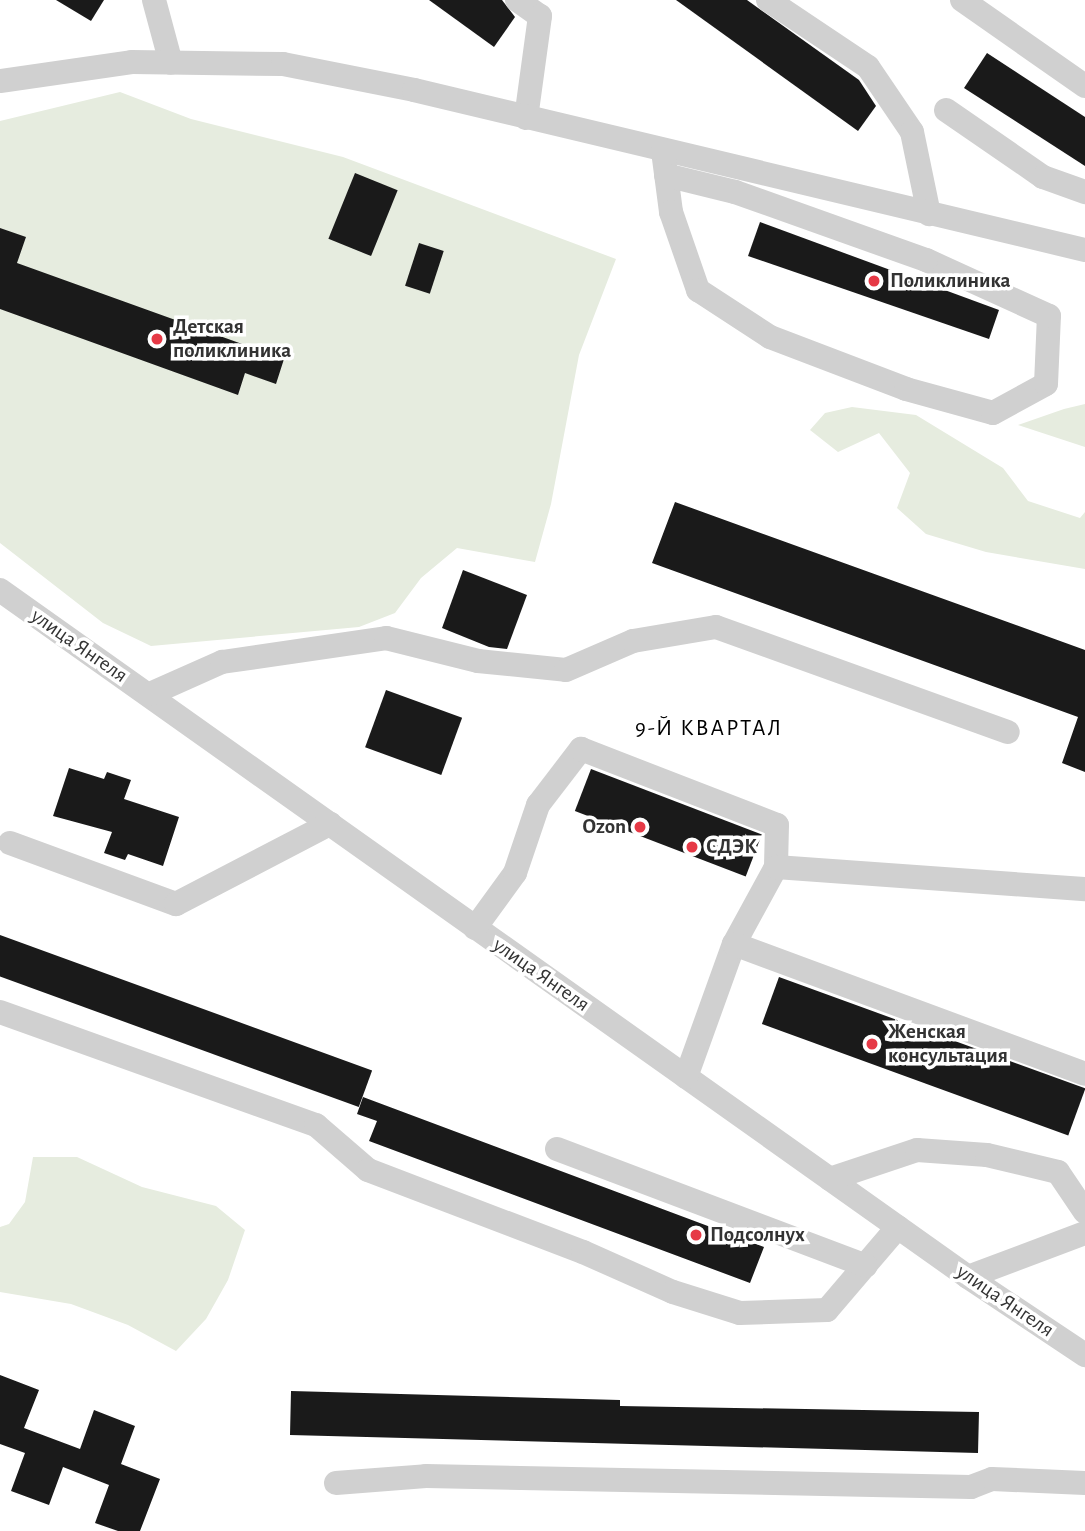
<!DOCTYPE html>
<html>
<head>
<meta charset="utf-8">
<style>
	body { margin:0 }
	#map { position:relative; width:1085px; height:1531px; overflow:hidden; background:#fff; font-family:"Alegreya Sans",sans-serif }
	div>[style] { position:absolute }
	.green>* { inset:0; background:#e6ecdf }
	.building>* { inset:0; background:#1a1a1a; transform-origin:0 0 }
	.minor>* { height:24px; margin:-12px; padding:0 12px; transform-origin:12px; border-radius:12px; background:#d0d0d0 }
	.dots>* { width:19px; height:19px; translate:-50% -50%; box-sizing:border-box; border:4px solid #fff; border-radius:50% }
	span { translate:-50% -50%; white-space:nowrap; text-align:center; line-height:1.15; -webkit-text-stroke:7px #fff; paint-order:stroke }
	.poi-label { font-size:21px; color:#333; font-weight:700 }
	.left { translate:0 -50%; text-align:left }
	.right { translate:-100% -50%; text-align:right }
	.street-label { font-size:21px; color:#333 }
	.neighbourhood-label { font-size:23px; color:#000; letter-spacing:2px }
</style>
</head>
<body>
<div id="map">
	<div class="green">
		<i style="clip-path:polygon(120px 92px,191px 119px,343px 157px,616px 259px,579px 355px,551px 504px,535px 562px,457px 548px,421px 578px,395px 613px,359px 627px,151px 646px,103px 623px,0 543px,0 121px)"></i>
		<i style="clip-path:polygon(1085px 404px,1085px 447px,1018px 425px,1064px 409px)"></i>
		<i style="clip-path:polygon(852px 407px,916px 415px,1003px 468px,1028px 501px,1080px 518px,1085px 512px,1085px 569px,986px 552px,926px 534px,897px 508px,910px 473px,879px 433px,838px 452px,810px 430px,825px 413px)"></i>
		<i style="clip-path:polygon(33px 1157px,77px 1157px,142px 1187px,216px 1206px,245px 1230px,228px 1280px,206px 1319px,176px 1351px,128px 1325px,71px 1304px,0 1292px,0 1227px,9px 1224px,25px 1202px)"></i>
	</div>
	<div class="building">
		<i style="clip-path:polygon(56px 0,104px 0,91px 21px)"></i>
		<i style="clip-path:polygon(429px 0,502px 0,515px 17px,494px 47px)"></i>
		<i style="clip-path:polygon(676px 0,747px 0,859px 80px,876px 106px,858px 131px)"></i>
		<i style="clip-path:polygon(987px 53px,1085px 117px,1085px 166px,964px 88px)"></i>
		<i style="left:355px;top:173px;width:46px;height:71px;rotate:22deg"></i>
		<i style="clip-path:polygon(760px 222px,999px 310px,989px 339px,748px 256px)"></i>
		<i style="clip-path:polygon(0 228px,26px 237px,17px 263px,284px 359px,276px 384px,245px 373px,238px 395px,0 309px)"></i>
		<i style="left:419px;top:243px;width:26px;height:45px;rotate:18deg"></i>
		<i style="clip-path:polygon(675px 502px,1085px 650px,1085px 772px,1062px 763px,1078px 717px,652px 563px)"></i>
		<i style="clip-path:polygon(463px 570px,527px 595px,507px 649px,489px 647px,442px 628px)"></i>
		<i style="left:386px;top:690px;width:81px;height:61px;rotate:20deg"></i>
		<i style="clip-path:polygon(69px 768px,104px 779px,107px 772px,131px 780px,124px 799px,179px 817px,163px 866px,128px 854px,125px 860px,104px 853px,112px 832px,53px 816px)"></i>
		<i style="left:591px;top:769px;width:183px;height:45px;rotate:21deg"></i>
		<i style="left:0;top:935px;width:396px;height:39px;rotate:20deg"></i>
		<i style="left:779px;top:977px;width:326px;height:50px;rotate:20deg"></i>
		<i style="clip-path:polygon(363px 1097px,764px 1247px,750px 1283px,369px 1141px,377px 1121px,357px 1114px)"></i>
		<i style="clip-path:polygon(0 1375px,39px 1390px,24px 1428px,80px 1449px,94px 1410px,135px 1426px,121px 1464px,160px 1479px,140px 1531px,118px 1531px,95px 1523px,109px 1485px,63px 1467px,49px 1505px,11px 1491px,25px 1453px,0 1444px)"></i>
		<i style="clip-path:polygon(291px 1391px,620px 1400px,620px 1406px,979px 1412px,978px 1453px,290px 1435px)"></i>
	</div>
	<div class="minor">
		<i style="left:154px;top:0;width:65px;rotate:74.9deg"></i>
		<i style="left:517px;top:0;width:28px;rotate:35deg"></i>
		<i style="left:540px;top:16px;width:103px;rotate:97.8deg"></i>
		<i style="left:768px;top:0;width:120px;rotate:33.8deg"></i>
		<i style="left:868px;top:67px;width:78px;rotate:55.9deg"></i>
		<i style="left:912px;top:132px;width:84px;rotate:78.3deg"></i>
		<i style="left:962px;top:0;width:150px;rotate:35deg"></i>
		<i style="left:0;top:81px;width:133px;rotate:-8.2deg"></i>
		<i style="left:132px;top:62px;width:151px;rotate:0.8deg"></i>
		<i style="left:283px;top:64px;width:134px;rotate:11.2deg"></i>
		<i style="left:414px;top:90px;width:690px;rotate:13.41deg"></i>
		<i style="left:946px;top:110px;width:118px;rotate:34.6deg"></i>
		<i style="left:1043px;top:177px;width:45px;rotate:19.7deg"></i>
		<i style="left:663px;top:151px;width:62px;rotate:82.5deg"></i>
		<i style="left:671px;top:212px;width:83px;rotate:70.9deg"></i>
		<i style="left:698px;top:290px;width:86px;rotate:33.1deg"></i>
		<i style="left:770px;top:337px;width:146px;rotate:20.9deg"></i>
		<i style="left:906px;top:389px;width:90px;rotate:15.4deg"></i>
		<i style="left:993px;top:413px;width:60px;rotate:-28.7deg"></i>
		<i style="left:1046px;top:384px;width:68px;rotate:-87.5deg"></i>
		<i style="left:1049px;top:316px;width:135px;rotate:-155.5deg"></i>
		<i style="left:926px;top:260px;width:203px;rotate:-160.4deg"></i>
		<i style="left:735px;top:192px;width:71px;rotate:-166.2deg"></i>
		<i style="left:0;top:590px;width:1187px;rotate:35.36deg"></i>
		<i style="left:968px;top:1277px;width:141px;rotate:33.7deg"></i>
		<i style="left:150px;top:694px;width:79px;rotate:-24deg"></i>
		<i style="left:222px;top:662px;width:166px;rotate:-8.3deg"></i>
		<i style="left:386px;top:638px;width:95px;rotate:14deg"></i>
		<i style="left:478px;top:661px;width:88px;rotate:5.8deg"></i>
		<i style="left:566px;top:670px;width:73px;rotate:-23.4deg"></i>
		<i style="left:633px;top:641px;width:84px;rotate:-9.6deg"></i>
		<i style="left:716px;top:627px;width:310px;rotate:19.8deg"></i>
		<i style="left:10px;top:843px;width:177px;rotate:20.2deg"></i>
		<i style="left:176px;top:904px;width:174px;rotate:-27.5deg"></i>
		<i style="left:475px;top:928px;width:68px;rotate:-54deg"></i>
		<i style="left:515px;top:873px;width:72px;rotate:-71.3deg"></i>
		<i style="left:538px;top:805px;width:71px;rotate:-52.5deg"></i>
		<i style="left:581px;top:749px;width:210px;rotate:21.2deg"></i>
		<i style="left:777px;top:825px;width:42px;rotate:91.4deg"></i>
		<i style="left:734px;top:944px;width:88px;rotate:-61.4deg"></i>
		<i style="left:776px;top:867px;width:310px;rotate:4.1deg"></i>
		<i style="left:0;top:1012px;width:336px;rotate:19.7deg"></i>
		<i style="left:316px;top:1125px;width:69px;rotate:40.9deg"></i>
		<i style="left:368px;top:1170px;width:230px;rotate:20.9deg"></i>
		<i style="left:583px;top:1252px;width:98px;rotate:24deg"></i>
		<i style="left:673px;top:1292px;width:70px;rotate:17.4deg"></i>
		<i style="left:740px;top:1313px;width:87px;rotate:-2deg"></i>
		<i style="left:827px;top:1310px;width:109px;rotate:-49.5deg"></i>
		<i style="left:686px;top:1077px;width:141px;rotate:-70.2deg"></i>
		<i style="left:734px;top:944px;width:374px;rotate:20.3deg"></i>
		<i style="left:557px;top:1149px;width:330px;rotate:20.7deg"></i>
		<i style="left:830px;top:1179px;width:92px;rotate:-18.4deg"></i>
		<i style="left:917px;top:1150px;width:70px;rotate:4.1deg"></i>
		<i style="left:987px;top:1155px;width:73px;rotate:13.5deg"></i>
		<i style="left:1058px;top:1172px;width:48px;rotate:56deg"></i>
		<i style="left:968px;top:1277px;width:125px;rotate:-20.6deg"></i>
		<i style="left:336px;top:1483px;width:90px;rotate:-4.4deg"></i>
		<i style="left:426px;top:1476px;width:545px;rotate:1.16deg"></i>
		<i style="left:971px;top:1487px;width:22px;rotate:-21deg"></i>
		<i style="left:992px;top:1479px;width:93px;rotate:2.5deg"></i>
	</div>
	<div class="dots">
		<i style="left:874px;top:281px;background:#e63946"></i>
		<i style="left:157px;top:339px;background:#e63946"></i>
		<i style="left:640px;top:827px;background:#e63946"></i>
		<i style="left:692px;top:847px;background:#e63946"></i>
		<i style="left:872px;top:1044px;background:#e63946"></i>
		<i style="left:696px;top:1235px;background:#e63946"></i>
	</div>
	<div class="poi-label">
		<span class="left" style="left:890px;top:281px">Поликлиника</span>
		<span class="left" style="left:173px;top:339px">Детская<br>поликлиника</span>
		<span class="right" style="left:626px;top:827px">Ozon</span>
		<span class="left" style="left:706px;top:847px">СДЭК</span>
		<span class="left" style="left:888px;top:1044px">Женская<br>консультация</span>
		<span class="left" style="left:710px;top:1235px">Подсолнух</span>
	</div>
	<div class="street-label">
		<span style="left:79px;top:646px;rotate:35deg">улица Янгеля</span>
		<span style="left:541px;top:975px;rotate:35deg">улица Янгеля</span>
		<span style="left:1005px;top:1301px;rotate:34deg">улица Янгеля</span>
	</div>
	<div class="neighbourhood-label">
		<span style="left:709px;top:729px">9-Й КВАРТАЛ</span>
	</div>
</div>
</body>
</html>
